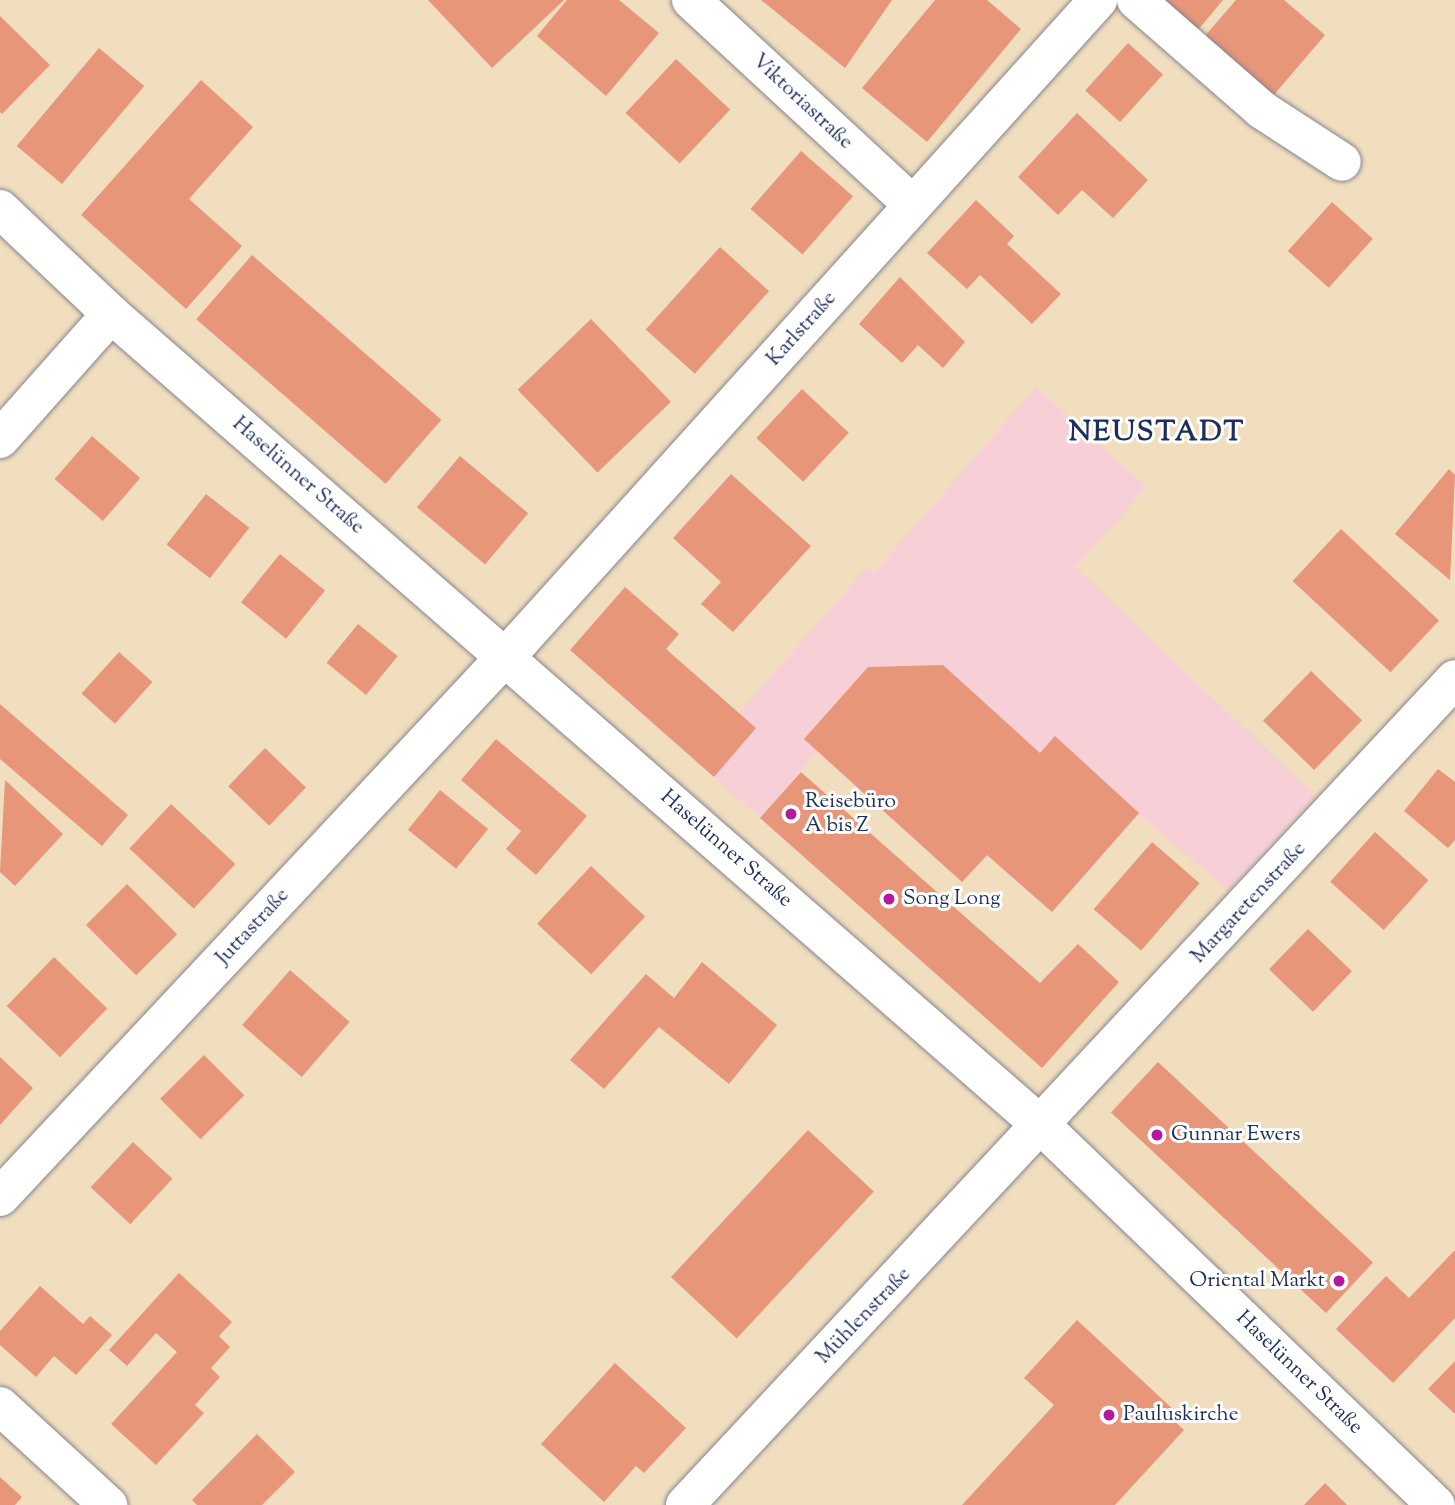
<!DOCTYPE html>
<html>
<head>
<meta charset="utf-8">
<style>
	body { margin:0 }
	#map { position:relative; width:1455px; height:1505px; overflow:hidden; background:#f1debf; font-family:"Sorts Mill Goudy",serif }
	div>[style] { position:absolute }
	.built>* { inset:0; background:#f6cfd7 }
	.building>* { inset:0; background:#e79679; transform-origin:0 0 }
	.roads { filter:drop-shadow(0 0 2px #86868e) drop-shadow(0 0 2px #86868e) }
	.minor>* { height:38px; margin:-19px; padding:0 19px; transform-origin:19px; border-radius:19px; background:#fff }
	.dots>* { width:19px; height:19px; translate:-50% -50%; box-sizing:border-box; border:4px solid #fff; border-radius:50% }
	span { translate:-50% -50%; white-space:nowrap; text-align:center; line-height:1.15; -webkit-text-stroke:6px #fff; paint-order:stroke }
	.street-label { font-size:21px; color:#1b2f5e }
	.poi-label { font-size:21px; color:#1b2f5e }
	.left { translate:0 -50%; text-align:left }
	.right { translate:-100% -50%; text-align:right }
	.district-label { font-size:28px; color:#1b2f5e; font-weight:700; letter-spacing:2px }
</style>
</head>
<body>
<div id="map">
	<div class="built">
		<i style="clip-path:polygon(1036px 387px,1147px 487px,1075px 567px,1315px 795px,1228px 891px,1139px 814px,1052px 912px,988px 856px,962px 882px,817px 752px,760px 818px,714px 777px,756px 728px,739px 713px,866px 568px,874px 573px)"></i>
	</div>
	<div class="building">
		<i style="clip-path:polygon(428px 0,564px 0,492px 68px)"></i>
		<i style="clip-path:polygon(567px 0,619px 0,659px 33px,606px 96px,537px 36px)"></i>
		<i style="clip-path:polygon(761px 0,892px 0,845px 68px)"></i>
		<i style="clip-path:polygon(935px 0,987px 0,1021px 29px,927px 142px,862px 88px)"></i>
		<i style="clip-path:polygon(1161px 0,1223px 0,1197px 31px)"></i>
		<i style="clip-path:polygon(1236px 0,1284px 0,1325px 35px,1273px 96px,1204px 37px)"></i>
		<i style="clip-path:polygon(0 16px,50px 65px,2px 114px,0 112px)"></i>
		<i style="left:1128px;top:43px;width:47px;height:64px;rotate:42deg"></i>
		<i style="left:99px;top:48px;width:59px;height:128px;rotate:40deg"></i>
		<i style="left:676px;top:59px;width:74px;height:74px;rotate:43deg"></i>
		<i style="clip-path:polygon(201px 80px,253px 127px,189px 199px,242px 246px,186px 309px,81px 215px)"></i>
		<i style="clip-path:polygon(1077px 113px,1148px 180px,1113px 218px,1082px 190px,1058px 215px,1018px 177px)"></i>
		<i style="left:801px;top:151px;width:69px;height:77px;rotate:41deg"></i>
		<i style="clip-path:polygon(976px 200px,1014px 236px,1007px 244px,1061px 294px,1032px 324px,980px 275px,967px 289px,927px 253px)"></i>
		<i style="left:1332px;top:202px;width:55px;height:66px;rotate:42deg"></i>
		<i style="left:720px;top:247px;width:66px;height:111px;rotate:42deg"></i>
		<i style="left:252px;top:255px;width:251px;height:85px;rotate:41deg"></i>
		<i style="clip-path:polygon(900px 277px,965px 342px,943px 368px,918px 345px,902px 363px,859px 324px)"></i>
		<i style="left:591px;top:319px;width:115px;height:102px;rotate:46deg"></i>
		<i style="left:802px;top:389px;width:64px;height:67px;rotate:43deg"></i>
		<i style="left:92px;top:436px;width:64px;height:57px;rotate:41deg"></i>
		<i style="left:460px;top:456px;width:89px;height:67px;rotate:40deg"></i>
		<i style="clip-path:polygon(1449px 469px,1455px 475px,1450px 580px,1395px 534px)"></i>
		<i style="clip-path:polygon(731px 474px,811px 546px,733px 632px,701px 604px,721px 582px,673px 538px)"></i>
		<i style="left:206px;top:494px;width:55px;height:64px;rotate:38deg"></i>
		<i style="left:1341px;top:529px;width:134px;height:71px;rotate:43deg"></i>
		<i style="left:280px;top:554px;width:58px;height:62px;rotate:39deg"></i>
		<i style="clip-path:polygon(625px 587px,679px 634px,666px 649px,756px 728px,714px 777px,570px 650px)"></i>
		<i style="left:358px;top:624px;width:51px;height:50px;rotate:39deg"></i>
		<i style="left:119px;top:652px;width:45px;height:56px;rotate:42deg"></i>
		<i style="clip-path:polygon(943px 665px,1040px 753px,1055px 736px,1139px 813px,1052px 912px,987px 855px,962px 882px,804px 739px,868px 667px)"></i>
		<i style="left:1311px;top:671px;width:71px;height:69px;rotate:44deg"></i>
		<i style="clip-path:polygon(0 704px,128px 815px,102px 846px,0 759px)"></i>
		<i style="clip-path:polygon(496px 739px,587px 816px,536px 875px,506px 849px,521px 831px,461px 780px)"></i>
		<i style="left:265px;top:748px;width:57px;height:53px;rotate:44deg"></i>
		<i style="clip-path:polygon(1438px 769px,1455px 782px,1455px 840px,1448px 848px,1404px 811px)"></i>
		<i style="clip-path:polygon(801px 772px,1040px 983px,1078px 944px,1119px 982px,1042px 1068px,760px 818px)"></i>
		<i style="clip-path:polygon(5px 780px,63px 834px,15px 886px,0 872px)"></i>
		<i style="left:440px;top:790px;width:62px;height:51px;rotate:39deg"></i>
		<i style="left:171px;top:804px;width:88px;height:61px;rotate:43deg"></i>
		<i style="left:1375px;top:832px;width:72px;height:67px;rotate:42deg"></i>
		<i style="left:1152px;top:842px;width:63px;height:89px;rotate:41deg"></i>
		<i style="left:591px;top:866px;width:74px;height:79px;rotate:43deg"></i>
		<i style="left:127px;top:884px;width:71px;height:58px;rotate:45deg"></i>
		<i style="left:1308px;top:929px;width:61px;height:56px;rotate:44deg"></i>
		<i style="left:54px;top:957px;width:74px;height:68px;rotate:44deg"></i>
		<i style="clip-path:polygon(702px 962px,777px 1025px,729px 1084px,659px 1027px,604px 1089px,570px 1060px,646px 974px,674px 998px)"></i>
		<i style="left:290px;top:970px;width:79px;height:73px;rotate:41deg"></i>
		<i style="left:204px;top:1055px;width:57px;height:62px;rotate:45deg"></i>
		<i style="clip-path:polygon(0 1057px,33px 1088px,0 1125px)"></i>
		<i style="left:1158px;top:1062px;width:294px;height:69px;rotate:43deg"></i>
		<i style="left:808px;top:1130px;width:90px;height:201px;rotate:43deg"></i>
		<i style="left:133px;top:1142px;width:54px;height:62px;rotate:43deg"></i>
		<i style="clip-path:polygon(1455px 1250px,1455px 1318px,1393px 1383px,1336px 1329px,1386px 1276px,1409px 1298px)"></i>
		<i style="clip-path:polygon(179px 1273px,232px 1322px,219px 1336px,230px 1347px,211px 1368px,220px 1377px,195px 1405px,204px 1413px,156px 1465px,111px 1424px,177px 1352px,156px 1333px,127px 1366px,109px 1350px)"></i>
		<i style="clip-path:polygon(40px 1286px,83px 1324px,90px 1316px,112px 1335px,76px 1375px,54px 1356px,36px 1377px,0 1345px,0 1331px)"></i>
		<i style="clip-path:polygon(1077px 1320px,1176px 1412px,1171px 1418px,1184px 1430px,1115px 1505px,962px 1505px,1054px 1405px,1024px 1378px)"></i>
		<i style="clip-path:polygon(1455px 1361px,1455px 1414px,1428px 1389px)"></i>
		<i style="clip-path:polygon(615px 1363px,686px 1428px,644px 1473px,636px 1466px,604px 1502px,541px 1444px)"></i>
		<i style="clip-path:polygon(257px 1434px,295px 1472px,262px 1505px,197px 1505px,192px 1500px)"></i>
		<i style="clip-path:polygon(0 1477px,22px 1497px,15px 1505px,0 1505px)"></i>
		<i style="clip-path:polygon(1325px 1483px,1347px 1505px,1304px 1505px)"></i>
	</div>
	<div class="roads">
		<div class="minor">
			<i style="left:691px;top:0;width:302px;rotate:42.7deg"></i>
			<i style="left:1136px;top:0;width:167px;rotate:41.1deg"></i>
			<i style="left:1262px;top:110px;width:95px;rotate:33deg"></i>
			<i style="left:0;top:209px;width:153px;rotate:43.4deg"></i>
			<i style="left:111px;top:314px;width:1237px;rotate:41.1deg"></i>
			<i style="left:1043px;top:1127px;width:545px;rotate:43.89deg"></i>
			<i style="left:0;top:439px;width:167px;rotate:-48.4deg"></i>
			<i style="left:0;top:1197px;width:763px;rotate:-46.91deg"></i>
			<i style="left:521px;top:640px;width:862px;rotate:-47.96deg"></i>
			<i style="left:0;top:1406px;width:147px;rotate:42.5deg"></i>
			<i style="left:685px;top:1505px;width:1129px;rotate:-47.01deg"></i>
		</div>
	</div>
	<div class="dots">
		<i style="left:791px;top:814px;background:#b5179e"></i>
		<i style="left:889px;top:899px;background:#b5179e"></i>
		<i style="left:1157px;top:1135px;background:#b5179e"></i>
		<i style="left:1339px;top:1281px;background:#b5179e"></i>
		<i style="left:1109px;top:1415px;background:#b5179e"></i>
	</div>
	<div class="street-label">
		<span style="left:802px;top:102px;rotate:43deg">Viktoriastraße</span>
		<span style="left:802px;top:329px;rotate:-48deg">Karlstraße</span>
		<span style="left:298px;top:476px;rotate:41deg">Haselünner Straße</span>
		<span style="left:726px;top:849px;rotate:41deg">Haselünner Straße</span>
		<span style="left:1249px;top:903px;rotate:-47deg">Margaretenstraße</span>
		<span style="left:253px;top:927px;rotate:-47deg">Juttastraße</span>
		<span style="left:864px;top:1316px;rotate:-46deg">Mühlenstraße</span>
		<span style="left:1299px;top:1373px;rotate:44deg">Haselünner Straße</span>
	</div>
	<div class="poi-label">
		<span class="left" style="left:805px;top:814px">Reisebüro<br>A bis Z</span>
		<span class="left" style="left:903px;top:899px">Song Long</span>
		<span class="left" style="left:1171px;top:1135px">Gunnar Ewers</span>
		<span class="right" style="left:1325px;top:1281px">Oriental Markt</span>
		<span class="left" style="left:1123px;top:1415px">Pauluskirche</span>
	</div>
	<div class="district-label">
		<span style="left:1157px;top:433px">NEUSTADT</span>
	</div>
</div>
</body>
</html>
